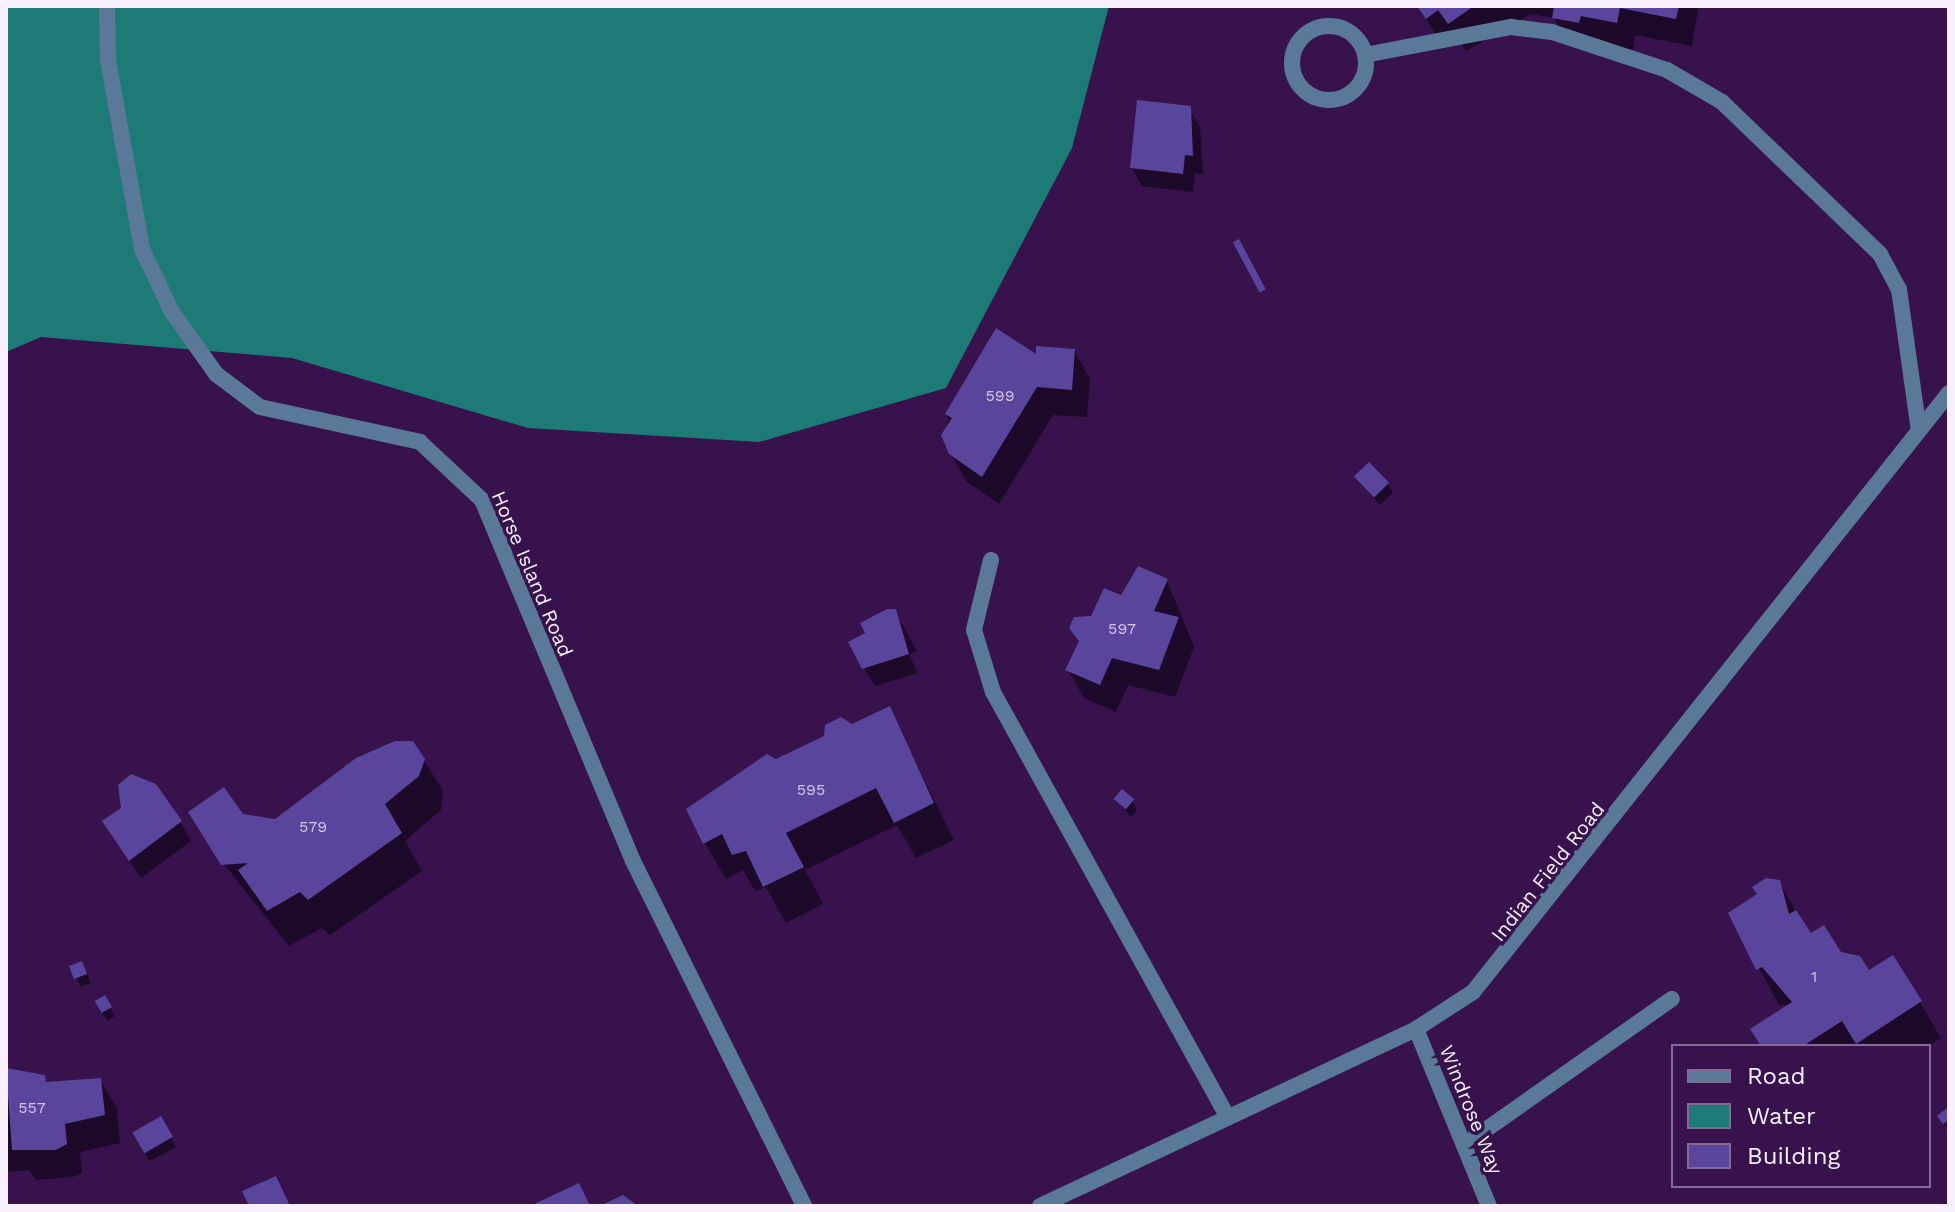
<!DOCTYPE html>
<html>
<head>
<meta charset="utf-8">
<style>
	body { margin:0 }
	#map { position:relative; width:1955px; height:1212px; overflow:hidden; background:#37124d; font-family:"Work Sans",sans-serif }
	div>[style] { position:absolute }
	.water>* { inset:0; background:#1e7a76 }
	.shadow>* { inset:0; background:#0007; transform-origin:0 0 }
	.building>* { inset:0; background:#5a459d; transform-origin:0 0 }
	.lane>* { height:16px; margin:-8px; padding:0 8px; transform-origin:8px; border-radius:8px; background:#5a7999 }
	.lane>.ring { margin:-8px; padding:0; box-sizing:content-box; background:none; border:16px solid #5a7999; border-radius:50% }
	.street>* { height:16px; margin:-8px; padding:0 8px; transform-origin:8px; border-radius:8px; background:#5a7999 }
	span { translate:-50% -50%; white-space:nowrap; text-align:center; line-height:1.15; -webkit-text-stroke:7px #37124d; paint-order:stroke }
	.number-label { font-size:16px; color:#d0c5e6 }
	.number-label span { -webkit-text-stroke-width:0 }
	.street-label { font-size:20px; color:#f8f0ff }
	.frame { position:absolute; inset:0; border:8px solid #f8f0ff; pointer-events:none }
	.legend { position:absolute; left:1671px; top:1044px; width:260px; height:144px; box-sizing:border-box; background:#37124d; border:2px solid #846b94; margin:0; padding:10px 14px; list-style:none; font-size:24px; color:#f8f0ff }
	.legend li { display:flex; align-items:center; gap:16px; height:40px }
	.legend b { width:40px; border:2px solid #846b94 }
</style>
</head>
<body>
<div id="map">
	<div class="water">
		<i style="clip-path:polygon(6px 6px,1109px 6px,1072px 148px,946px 388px,759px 442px,528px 428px,292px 358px,41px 337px,6px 352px)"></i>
	</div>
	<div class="shadow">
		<i style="clip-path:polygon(1418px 6px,1696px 6px,1698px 10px,1692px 46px,1635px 35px,1633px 50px,1570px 46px,1554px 18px,1531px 14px,1466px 51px,1456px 37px,1443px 46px)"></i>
		<i style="clip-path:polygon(1189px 108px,1200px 127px,1203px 174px,1195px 173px,1193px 192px,1142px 186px,1132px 168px)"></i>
		<i style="clip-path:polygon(1074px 350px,1090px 379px,1087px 417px,1053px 415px,999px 504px,967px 482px,950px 453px,947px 414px,1038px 358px)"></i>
		<i style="clip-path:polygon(1357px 478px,1388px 484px,1393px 493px,1380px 505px)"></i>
		<i style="clip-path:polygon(1167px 581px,1194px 647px,1175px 697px,1128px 685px,1116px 712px,1084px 698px,1068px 670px,1092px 618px)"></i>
		<i style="clip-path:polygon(895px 611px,917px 651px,909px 655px,918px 673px,875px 686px,864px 668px,868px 634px)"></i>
		<i style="clip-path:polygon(889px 708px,954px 840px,916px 858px,897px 825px,805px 870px,823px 904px,786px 923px,766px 887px,755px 891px,743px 870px,726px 879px,705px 843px,776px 762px)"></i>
		<i style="clip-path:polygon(412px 743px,443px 790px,441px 810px,405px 841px,422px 871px,330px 935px,322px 928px,289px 946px,212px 849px,241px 815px,276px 821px)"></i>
		<i style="clip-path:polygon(1116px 799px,1132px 801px,1137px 810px,1131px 817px)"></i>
		<i style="clip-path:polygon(180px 822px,191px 841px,141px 878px,115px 840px)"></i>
		<i style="clip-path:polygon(1779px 882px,1810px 936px,1920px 1002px,1941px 1038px,1929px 1046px,1762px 1046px,1787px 1005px,1779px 1005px,1730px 914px)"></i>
		<i style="clip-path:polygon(72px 967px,86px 972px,91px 983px,81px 987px)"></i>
		<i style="left:105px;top:998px;width:21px;height:9px;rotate:62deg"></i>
		<i style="clip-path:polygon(6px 1073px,35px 1074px,45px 1084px,100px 1080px,117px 1108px,120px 1143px,80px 1152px,82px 1173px,73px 1177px,36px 1180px,29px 1170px,6px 1172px)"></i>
		<i style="clip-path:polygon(1946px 1111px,1949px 1115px,1949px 1131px,1939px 1116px)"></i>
		<i style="left:161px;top:1119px;width:32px;height:30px;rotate:62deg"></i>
	</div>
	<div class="building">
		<i style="clip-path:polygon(1417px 6px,1474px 6px,1448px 24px,1438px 10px,1426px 19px)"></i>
		<i style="clip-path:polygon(1554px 6px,1679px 6px,1676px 19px,1620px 8px,1617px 23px,1581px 16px,1579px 23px,1552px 18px)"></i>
		<i style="clip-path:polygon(1137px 100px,1191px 106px,1193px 156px,1185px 155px,1183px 174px,1130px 168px)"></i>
		<i style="left:1239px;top:239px;width:57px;height:7px;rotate:62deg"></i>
		<i style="clip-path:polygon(996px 328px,1036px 354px,1036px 346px,1075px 349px,1072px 390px,1037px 387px,982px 477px,949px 454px,941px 435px,952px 418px,945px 414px)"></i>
		<i style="left:1369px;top:462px;width:29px;height:21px;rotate:46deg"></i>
		<i style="clip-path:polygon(1138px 566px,1168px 579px,1154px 611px,1179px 617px,1159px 670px,1112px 658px,1100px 685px,1065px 670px,1079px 641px,1069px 628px,1074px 617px,1091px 616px,1104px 588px,1121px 595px)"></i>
		<i style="clip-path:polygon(887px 609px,896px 609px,909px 654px,862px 669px,848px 642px,865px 633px,860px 623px)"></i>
		<i style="clip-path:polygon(890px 706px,934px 803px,894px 823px,876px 788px,786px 833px,804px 867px,763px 887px,746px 851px,732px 855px,722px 834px,703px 844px,686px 809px,767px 754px,776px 759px,824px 736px,825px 725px,841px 717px,852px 724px)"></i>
		<i style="clip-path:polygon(395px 741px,413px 741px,425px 759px,419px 776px,385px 804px,402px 833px,308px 900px,300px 892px,267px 911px,238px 870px,248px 863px,221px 865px,188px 812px,224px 787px,243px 814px,275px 819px,356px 758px)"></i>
		<i style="clip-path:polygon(131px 774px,156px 784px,182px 821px,129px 861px,102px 821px,121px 808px,118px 785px)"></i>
		<i style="left:1122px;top:789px;width:16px;height:13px;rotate:40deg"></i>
		<i style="clip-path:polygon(1766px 878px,1780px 880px,1789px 914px,1796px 910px,1811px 933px,1824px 925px,1841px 952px,1860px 956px,1869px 970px,1893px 955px,1922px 1001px,1856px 1044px,1842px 1021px,1803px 1046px,1761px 1046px,1750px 1029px,1792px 1002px,1762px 967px,1756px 970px,1728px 913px,1757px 894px,1752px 887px)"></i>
		<i style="left:82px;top:961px;width:14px;height:14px;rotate:69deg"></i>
		<i style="left:105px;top:995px;width:14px;height:12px;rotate:60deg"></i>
		<i style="clip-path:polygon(6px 1068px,45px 1075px,46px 1082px,101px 1078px,105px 1115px,65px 1124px,67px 1144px,56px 1150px,12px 1150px)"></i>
		<i style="clip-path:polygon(1947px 1108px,1949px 1120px,1943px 1124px,1937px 1116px)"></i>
		<i style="left:161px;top:1116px;width:24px;height:33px;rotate:60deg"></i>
		<i style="clip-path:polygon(276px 1176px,290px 1206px,249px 1206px,242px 1191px)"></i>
		<i style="clip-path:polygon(579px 1183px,590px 1206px,530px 1206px)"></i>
		<i style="clip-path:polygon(623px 1195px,638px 1206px,599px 1206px)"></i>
	</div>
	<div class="lane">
		<i style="left:107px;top:6px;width:54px;rotate:88.9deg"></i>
		<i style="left:108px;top:60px;width:192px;rotate:79.8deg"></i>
		<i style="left:142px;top:249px;width:70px;rotate:64.5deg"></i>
		<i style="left:172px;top:312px;width:76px;rotate:54.6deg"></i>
		<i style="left:216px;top:374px;width:55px;rotate:36.9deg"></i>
		<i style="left:260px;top:407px;width:164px;rotate:12.3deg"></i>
		<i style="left:420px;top:442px;width:85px;rotate:43.1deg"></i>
		<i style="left:482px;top:500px;width:391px;rotate:67.3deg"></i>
		<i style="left:633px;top:861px;width:385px;rotate:63.6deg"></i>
		<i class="ring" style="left:1292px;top:26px;width:58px;height:58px"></i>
		<i style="left:1365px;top:55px;width:149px;rotate:-10.9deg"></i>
		<i style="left:1511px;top:27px;width:41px;rotate:7deg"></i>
		<i style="left:1552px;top:32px;width:121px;rotate:18.3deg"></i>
		<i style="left:1667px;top:70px;width:64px;rotate:30.2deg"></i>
		<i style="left:1722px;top:102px;width:219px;rotate:43.9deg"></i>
		<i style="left:1880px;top:254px;width:40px;rotate:62deg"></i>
		<i style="left:1899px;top:289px;width:143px;rotate:82deg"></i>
		<i style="left:991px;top:560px;width:72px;rotate:103.7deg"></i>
		<i style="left:974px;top:630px;width:65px;rotate:73deg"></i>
		<i style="left:993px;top:692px;width:486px;rotate:61.1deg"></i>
		<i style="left:1464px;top:1145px;width:254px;rotate:-35.1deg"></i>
	</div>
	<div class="street">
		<i style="left:1416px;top:1029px;width:191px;rotate:67.6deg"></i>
		<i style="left:1040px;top:1206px;width:416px;rotate:-25.2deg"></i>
		<i style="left:1416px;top:1029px;width:68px;rotate:-33deg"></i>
		<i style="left:1473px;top:992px;width:765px;rotate:-51.53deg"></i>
	</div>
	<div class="number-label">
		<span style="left:1000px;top:396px">599</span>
		<span style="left:1122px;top:629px">597</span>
		<span style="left:811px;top:790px">595</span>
		<span style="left:313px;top:827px">579</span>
		<span style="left:1814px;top:977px">1</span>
		<span style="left:32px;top:1108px">557</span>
	</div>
	<div class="street-label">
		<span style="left:532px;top:574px;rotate:67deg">Horse Island Road</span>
		<span style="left:1548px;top:872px;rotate:-52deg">Indian Field Road</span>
		<span style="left:1471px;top:1110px;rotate:68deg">Windrose Way</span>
	</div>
	<div class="frame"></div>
	<ul class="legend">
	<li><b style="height:10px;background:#5a7999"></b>Road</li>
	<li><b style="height:22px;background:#1e7a76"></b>Water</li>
	<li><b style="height:22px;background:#5a459d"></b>Building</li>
	</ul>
</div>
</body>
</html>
